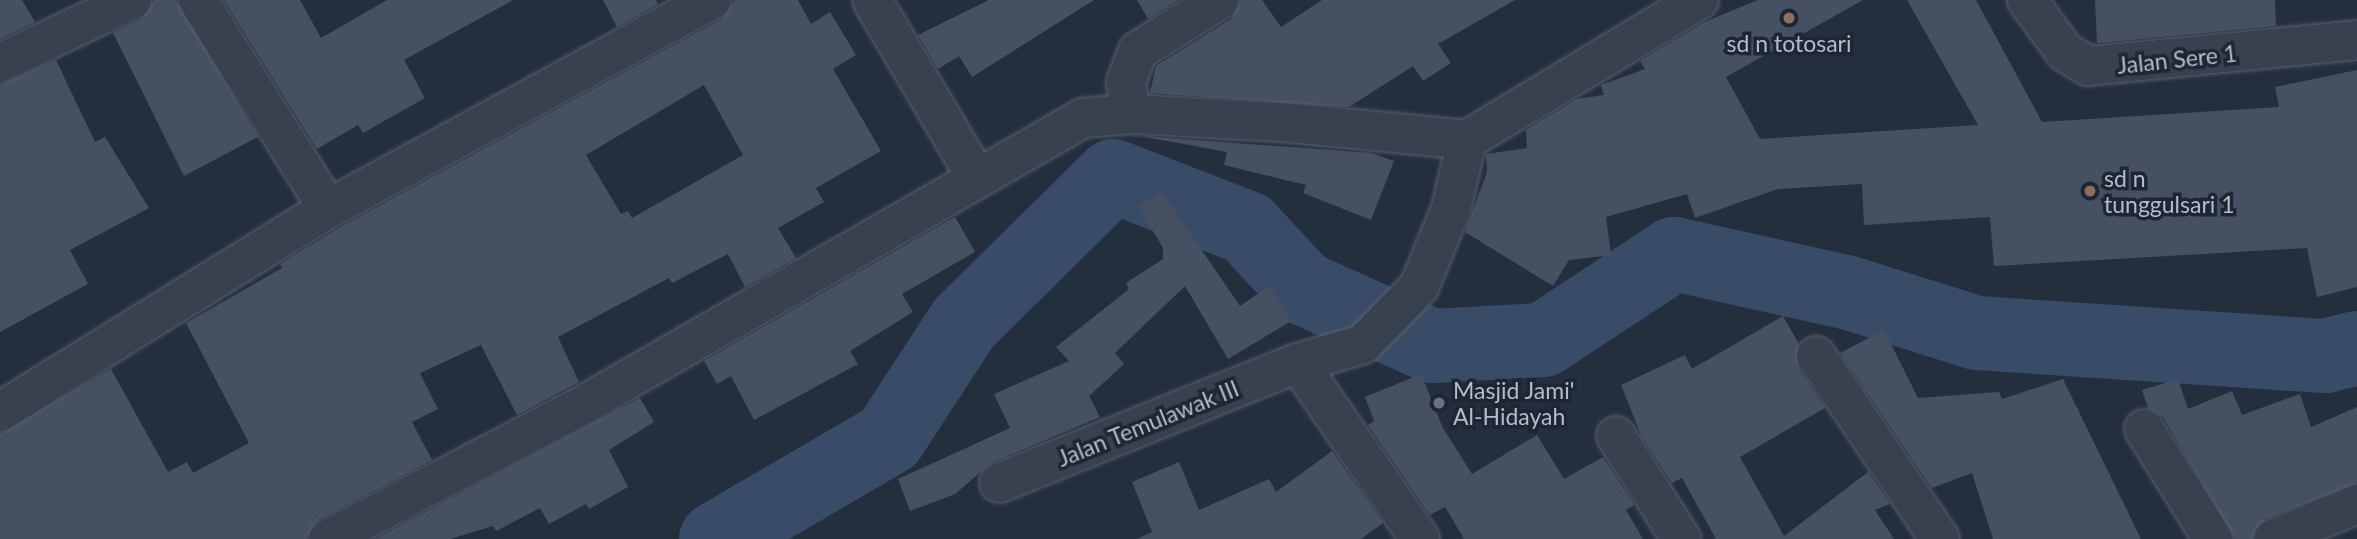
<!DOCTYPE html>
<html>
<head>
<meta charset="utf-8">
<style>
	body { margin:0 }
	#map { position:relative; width:2357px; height:539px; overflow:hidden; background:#242f3e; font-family:Lato,sans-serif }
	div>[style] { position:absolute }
	.river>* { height:74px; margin:-37px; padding:0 37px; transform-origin:37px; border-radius:37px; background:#394c67 }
	.building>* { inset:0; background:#455162 }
	.roads { filter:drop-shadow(0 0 2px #565f6c) drop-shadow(0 0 2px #565f6c) }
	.minor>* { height:38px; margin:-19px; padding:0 19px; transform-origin:19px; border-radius:19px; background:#38414e }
	.dots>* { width:19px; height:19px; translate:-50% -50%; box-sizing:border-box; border:4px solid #1d2633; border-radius:50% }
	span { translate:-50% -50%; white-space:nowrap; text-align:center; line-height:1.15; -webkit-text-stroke:7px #1d2633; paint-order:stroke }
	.poi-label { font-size:23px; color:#b4bcc9 }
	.left { translate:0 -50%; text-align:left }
	.street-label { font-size:23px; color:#b4bcc9 }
</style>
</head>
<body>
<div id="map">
	<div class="river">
		<i style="left:716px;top:539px;width:200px;rotate:-30.3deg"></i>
		<i style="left:889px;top:438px;width:137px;rotate:-56.9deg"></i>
		<i style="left:964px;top:323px;width:209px;rotate:-44.6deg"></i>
		<i style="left:1113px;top:176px;width:144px;rotate:21.2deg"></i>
		<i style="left:1247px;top:228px;width:82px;rotate:47deg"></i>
		<i style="left:1303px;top:288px;width:141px;rotate:24.2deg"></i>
		<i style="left:1432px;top:346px;width:111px;rotate:-3.1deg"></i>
		<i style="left:1543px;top:340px;width:157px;rotate:-33.3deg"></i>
		<i style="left:1674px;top:254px;width:176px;rotate:12.5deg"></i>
		<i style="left:1846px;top:292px;width:137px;rotate:17.4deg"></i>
		<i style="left:1977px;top:333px;width:349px;rotate:3.8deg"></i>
		<i style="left:2325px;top:356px;width:33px;rotate:-14deg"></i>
	</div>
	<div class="building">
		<i style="clip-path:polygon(0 0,22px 0,35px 22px,0 39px)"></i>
		<i style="clip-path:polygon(154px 0,176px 0,258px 137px,184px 176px,113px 33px,142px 19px)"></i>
		<i style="clip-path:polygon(224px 0,300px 0,321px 38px,387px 0,513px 0,404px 60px,425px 98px,363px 133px,358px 125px,317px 149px)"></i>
		<i style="clip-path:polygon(603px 0,656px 0,658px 4px,617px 27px)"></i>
		<i style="clip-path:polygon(evenodd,735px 0,798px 0,811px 24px,830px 12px,856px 55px,833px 69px,881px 151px,816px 188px,824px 202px,778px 228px,796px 258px,745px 287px,728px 254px,672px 283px,669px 278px,558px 337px,579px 382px,517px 415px,481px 345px,420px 373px,438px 409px,412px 422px,432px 460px,318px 520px,306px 539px,0 539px,0 434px,111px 369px,168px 472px,187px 462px,193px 473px,249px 443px,186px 323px,282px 268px,280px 264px,339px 228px,722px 19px,735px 0,704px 85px,743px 155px,632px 218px,628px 211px,621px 214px,586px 155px,704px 85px)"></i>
		<i style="clip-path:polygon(989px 0,1094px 0,972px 77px,959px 56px,938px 69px,918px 35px)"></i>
		<i style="clip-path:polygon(1137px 0,1178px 0,1148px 19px)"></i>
		<i style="clip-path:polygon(1241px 0,1262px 0,1281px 27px,1322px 0,1515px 0,1438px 44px,1451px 63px,1423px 81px,1413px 66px,1349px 107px,1150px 93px,1156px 66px,1231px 19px)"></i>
		<i style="clip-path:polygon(1758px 0,1863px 0,1726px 77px,1760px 139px,1978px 125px,1907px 0,1976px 0,2042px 122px,2279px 107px,2275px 87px,2357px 70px,2357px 287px,2317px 297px,2307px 248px,1994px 266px,1990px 217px,1864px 225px,1862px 184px,1778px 189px,1695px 218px,1687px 194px,1606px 217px,1611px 255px,1569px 260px,1553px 286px,1465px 232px,1487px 172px,1486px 154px,1527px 148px,1526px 130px,1577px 99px,1604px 95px,1601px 85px,1645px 69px,1640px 61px,1707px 21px)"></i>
		<i style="clip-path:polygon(2095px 0,2275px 0,2276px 26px,2097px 43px)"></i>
		<i style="clip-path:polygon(56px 60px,95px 142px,105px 137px,149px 208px,70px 250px,88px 284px,0 332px,0 85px)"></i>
		<i style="clip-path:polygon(1140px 136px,1371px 153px,1394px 161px,1371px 220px,1303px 193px,1306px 185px,1224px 165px,1227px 152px)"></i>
		<i style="clip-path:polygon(1162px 192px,1240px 306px,1269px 286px,1291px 321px,1228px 359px,1185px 286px,1115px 353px,1124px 364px,1089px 396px,1100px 417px,991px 463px,955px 494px,910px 511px,898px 479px,1010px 428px,994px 394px,1069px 361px,1056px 347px,1129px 289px,1126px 283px,1163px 259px,1163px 248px,1138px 206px)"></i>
		<i style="clip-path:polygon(955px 217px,975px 252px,902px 294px,913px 312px,850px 351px,858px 364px,754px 420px,731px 376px,717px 384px,704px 361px)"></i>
		<i style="clip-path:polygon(1783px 316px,1799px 344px,1798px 368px,1825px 408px,1740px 457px,1784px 536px,1868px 472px,1890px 504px,1875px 510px,1894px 539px,1716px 539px,1682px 478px,1672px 483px,1641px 435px,1621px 385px,1685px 355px,1692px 369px)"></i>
		<i style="clip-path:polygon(1884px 330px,1918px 398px,1999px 392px,2002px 399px,2063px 379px,2141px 539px,1993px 539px,1972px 473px,1932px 488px,1840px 353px)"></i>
		<i style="clip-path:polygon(1421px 374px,1443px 428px,1472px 474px,1537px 435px,1564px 479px,1603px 457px,1634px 505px,1626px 510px,1643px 539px,1464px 539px,1445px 507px,1430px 515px,1368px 425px,1374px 421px,1365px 397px)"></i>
		<i style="clip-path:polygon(2178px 379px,2188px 409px,2232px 391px,2242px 415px,2300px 394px,2311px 427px,2357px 407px,2357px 483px,2265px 519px,2252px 539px,2235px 539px,2163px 417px,2148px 408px,2142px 390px)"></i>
		<i style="clip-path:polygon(640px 398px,654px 422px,609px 450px,628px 487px,589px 509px,586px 504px,549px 524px,540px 508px,496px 531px,493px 526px,450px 539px,375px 539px)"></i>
		<i style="clip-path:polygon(1332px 451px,1383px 523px,1361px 539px,1137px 539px,1152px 532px,1132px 482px,1179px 462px,1199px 510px,1269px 479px,1276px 492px)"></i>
	</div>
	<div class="roads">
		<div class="minor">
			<i style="left:198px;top:0;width:246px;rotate:58.1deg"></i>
			<i style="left:872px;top:0;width:207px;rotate:59.5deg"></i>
			<i style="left:2027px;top:0;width:64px;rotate:53.8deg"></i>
			<i style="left:2065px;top:52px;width:27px;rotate:31deg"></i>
			<i style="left:2088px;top:66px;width:270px;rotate:-5.5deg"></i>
			<i style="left:0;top:63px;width:146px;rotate:-25.5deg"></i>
			<i style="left:1131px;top:114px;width:32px;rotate:-99deg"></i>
			<i style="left:1126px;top:82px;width:33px;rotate:-69deg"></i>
			<i style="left:1138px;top:51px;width:96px;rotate:-32.2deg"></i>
			<i style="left:1816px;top:356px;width:221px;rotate:55.9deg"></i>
			<i style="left:0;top:412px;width:386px;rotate:-31.8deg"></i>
			<i style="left:328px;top:209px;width:437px;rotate:-28.6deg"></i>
			<i style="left:2144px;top:429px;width:130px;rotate:57.9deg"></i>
			<i style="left:1616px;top:436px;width:122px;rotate:57.7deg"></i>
			<i style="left:999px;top:483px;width:322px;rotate:-21.9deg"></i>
			<i style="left:328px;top:539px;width:293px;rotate:-27.7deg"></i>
			<i style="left:587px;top:403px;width:572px;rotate:-29.88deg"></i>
			<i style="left:1083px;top:118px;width:48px;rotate:-4.8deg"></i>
			<i style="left:1131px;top:114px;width:150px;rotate:3.1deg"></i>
			<i style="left:1281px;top:122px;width:187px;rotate:5.5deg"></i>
			<i style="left:1420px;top:539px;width:214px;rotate:-124.7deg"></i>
			<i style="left:1298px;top:363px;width:68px;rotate:-16.3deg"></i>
			<i style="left:1363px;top:344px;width:80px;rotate:-45.5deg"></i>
			<i style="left:1419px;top:287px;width:84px;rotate:-67.7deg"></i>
			<i style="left:1451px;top:209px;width:71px;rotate:-76.9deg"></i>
			<i style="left:1467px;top:140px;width:271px;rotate:-31.1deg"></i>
			<i style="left:2273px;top:539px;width:91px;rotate:-22.6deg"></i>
		</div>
	</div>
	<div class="dots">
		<i style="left:1789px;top:18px;background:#8d6e63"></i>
		<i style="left:2090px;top:191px;background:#8d6e63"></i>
		<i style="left:1439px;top:403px;background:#6b7280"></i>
	</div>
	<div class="poi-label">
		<span style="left:1789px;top:43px">sd n totosari</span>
		<span class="left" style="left:2104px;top:191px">sd n<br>tunggulsari 1</span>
		<span class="left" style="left:1453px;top:403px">Masjid Jami'<br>Al-Hidayah</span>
	</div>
	<div class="street-label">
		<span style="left:2177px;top:59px;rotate:-6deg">Jalan Sere 1</span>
		<span style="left:1148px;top:423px;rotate:-22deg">Jalan Temulawak III</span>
	</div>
</div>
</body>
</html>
